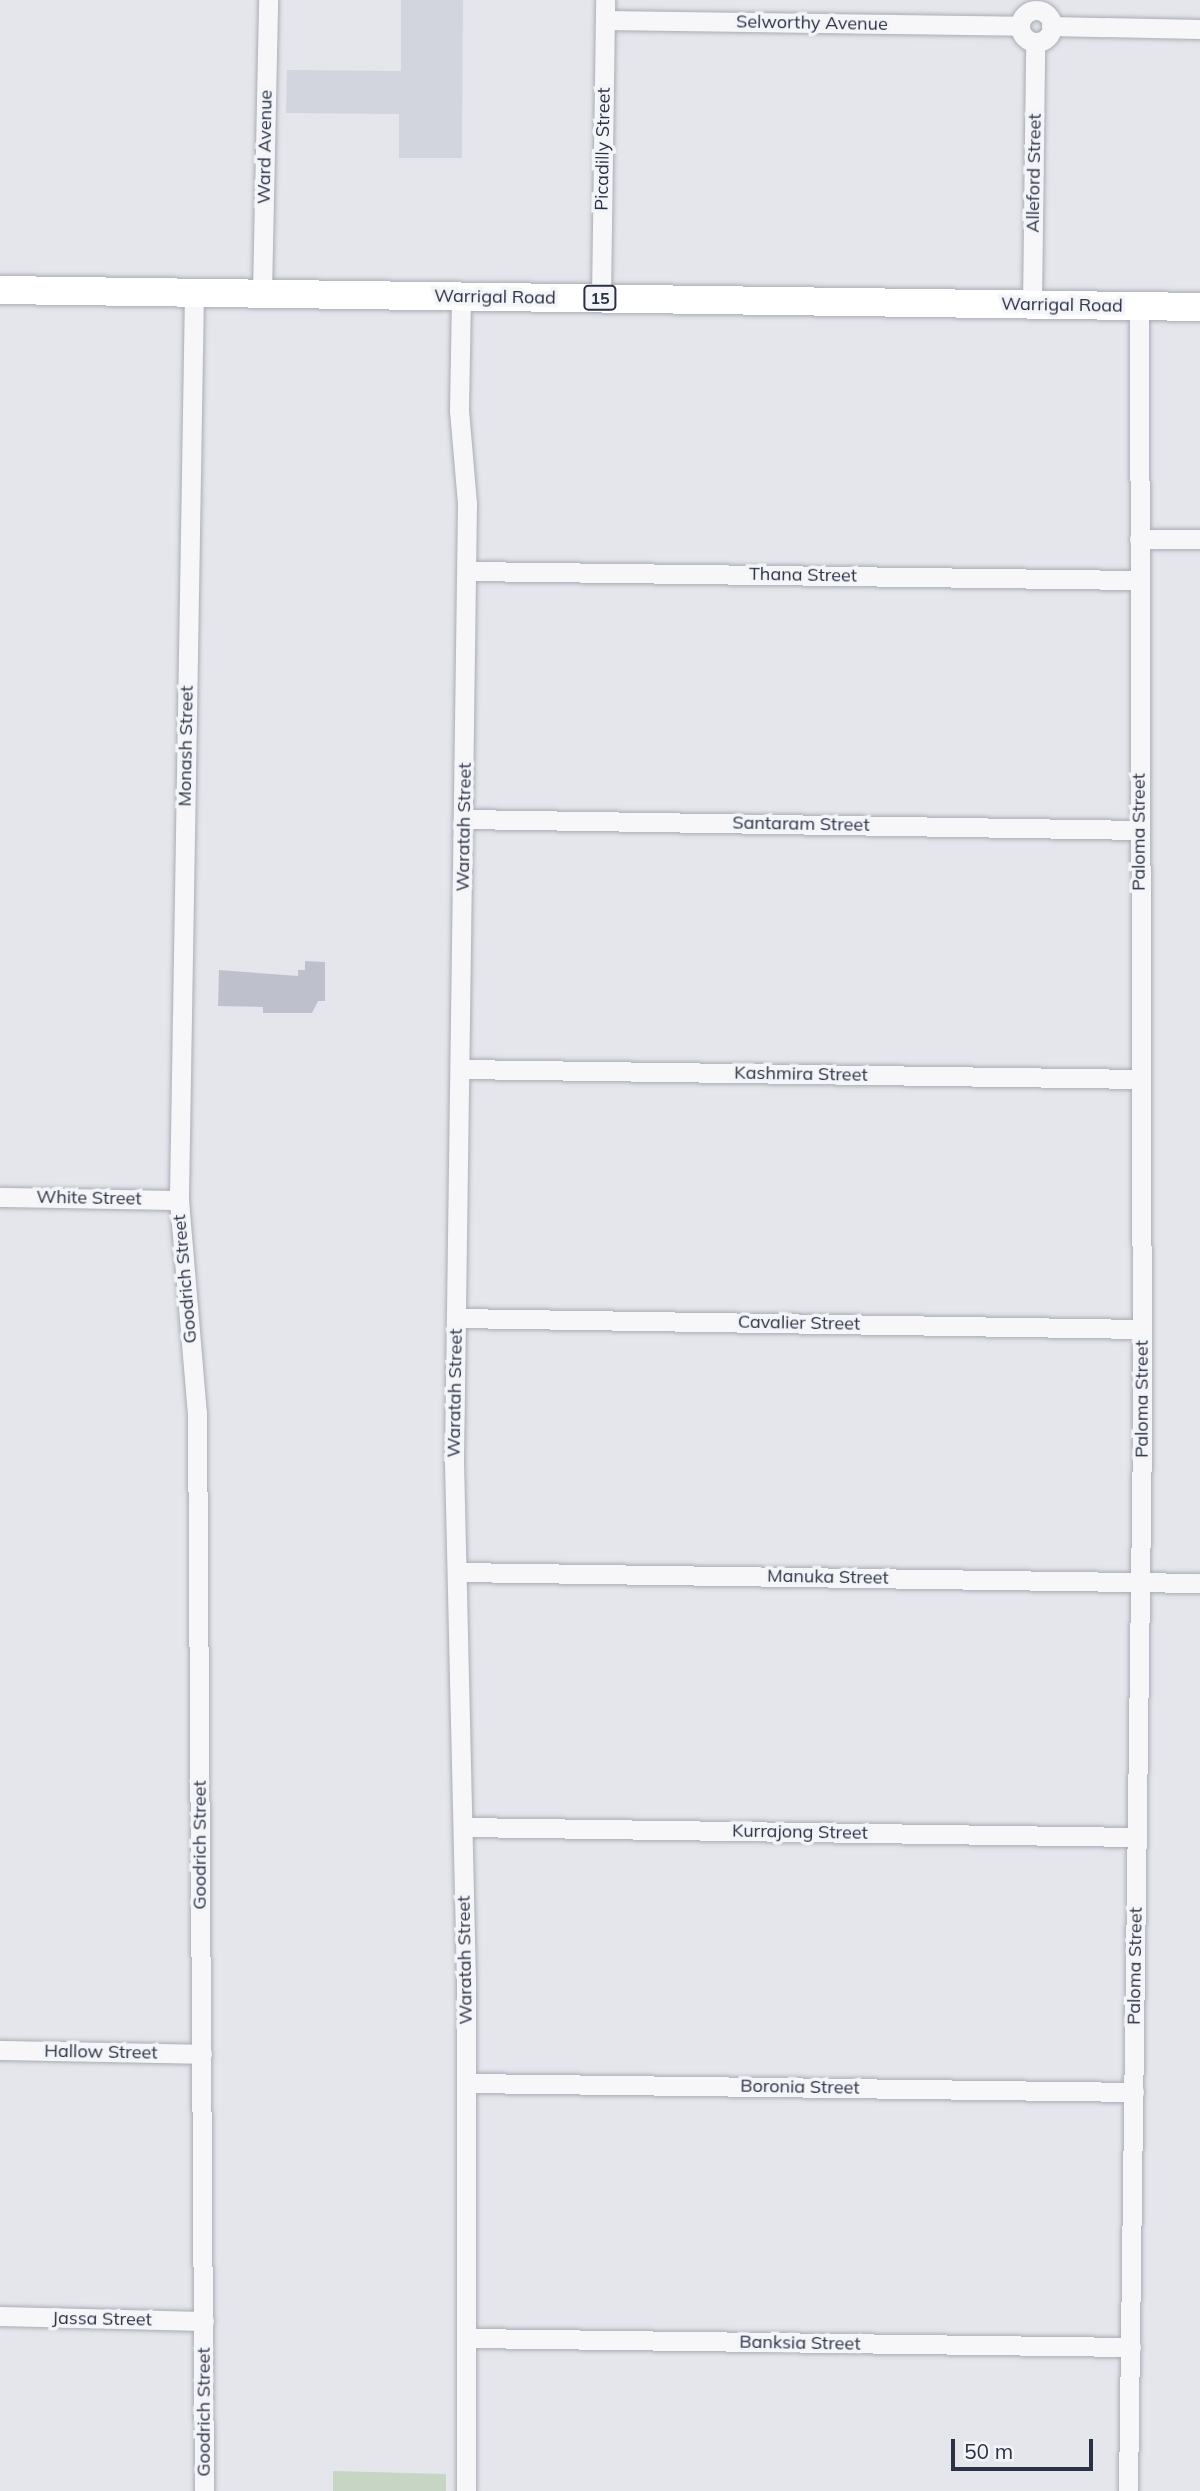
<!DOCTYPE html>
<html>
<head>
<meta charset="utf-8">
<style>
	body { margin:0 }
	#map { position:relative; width:1200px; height:2491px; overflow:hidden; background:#e4e6eb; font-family:Mulish,sans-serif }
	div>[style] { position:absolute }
	.built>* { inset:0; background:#d2d5dd }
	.green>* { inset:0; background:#c7d5c5 }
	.building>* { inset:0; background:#bec1cb }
	.roads { filter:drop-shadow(0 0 2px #a9acb6) drop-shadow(0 0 2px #a9acb6) }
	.minor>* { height:19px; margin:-9.5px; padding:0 9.5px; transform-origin:9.5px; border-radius:9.5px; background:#f7f7fa }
	.minor>.ring { margin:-9.5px; padding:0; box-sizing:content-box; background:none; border:19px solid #f7f7fa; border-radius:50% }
	.highway>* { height:28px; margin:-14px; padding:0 14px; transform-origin:14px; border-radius:14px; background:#fff }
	span { translate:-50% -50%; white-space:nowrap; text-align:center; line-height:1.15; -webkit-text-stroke:7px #f4f5f9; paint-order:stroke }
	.shield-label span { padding:2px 5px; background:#f4f5f9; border:2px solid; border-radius:5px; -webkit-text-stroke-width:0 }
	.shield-label { font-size:16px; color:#2b3144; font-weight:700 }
	.street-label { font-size:18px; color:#2b3144 }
	.scale { position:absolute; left:951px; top:2439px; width:142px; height:32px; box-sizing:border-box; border:4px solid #2b3144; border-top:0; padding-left:9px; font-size:21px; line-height:24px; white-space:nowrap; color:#2b3144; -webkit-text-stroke:5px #f4f5f9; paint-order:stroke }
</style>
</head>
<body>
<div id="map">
	<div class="built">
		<i style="clip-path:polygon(401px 0,463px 0,462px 158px,399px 158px,399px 114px,286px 113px,287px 70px,401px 71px)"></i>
	</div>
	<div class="green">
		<i style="clip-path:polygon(333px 2471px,446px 2474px,446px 2491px,333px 2491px)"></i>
	</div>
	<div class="building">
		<i style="clip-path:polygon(305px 961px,325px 962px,325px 1001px,318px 1001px,312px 1013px,263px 1013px,263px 1007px,218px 1006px,219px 970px,298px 976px,298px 970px,305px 970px)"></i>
	</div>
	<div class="roads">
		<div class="minor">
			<i class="ring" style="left:1020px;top:10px;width:13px;height:13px"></i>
			<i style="left:605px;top:20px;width:415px;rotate:0.8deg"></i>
			<i style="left:1051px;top:26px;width:149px;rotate:1.2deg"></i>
			<i style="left:194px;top:292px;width:908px;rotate:90.95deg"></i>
			<i style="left:179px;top:1200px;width:214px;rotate:85.2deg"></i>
			<i style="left:197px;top:1413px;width:1078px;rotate:89.63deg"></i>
			<i style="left:262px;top:293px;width:293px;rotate:-88.8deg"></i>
			<i style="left:461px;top:296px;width:114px;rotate:91deg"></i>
			<i style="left:459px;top:410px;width:94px;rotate:85.1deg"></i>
			<i style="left:467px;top:504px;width:957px;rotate:90.78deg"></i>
			<i style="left:454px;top:1461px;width:519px;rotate:88.68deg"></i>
			<i style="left:466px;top:1980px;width:511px;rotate:90deg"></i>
			<i style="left:601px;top:298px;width:298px;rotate:-89.2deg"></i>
			<i style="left:1032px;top:305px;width:263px;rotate:-89.3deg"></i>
			<i style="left:1139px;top:539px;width:61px"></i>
			<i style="left:467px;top:571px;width:672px;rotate:0.77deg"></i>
			<i style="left:464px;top:819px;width:675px;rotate:0.93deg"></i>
			<i style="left:460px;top:1069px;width:681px;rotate:0.84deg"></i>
			<i style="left:0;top:1197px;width:179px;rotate:1deg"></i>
			<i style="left:456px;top:1318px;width:686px;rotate:0.92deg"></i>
			<i style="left:457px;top:1572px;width:743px;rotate:0.85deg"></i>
			<i style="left:463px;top:1827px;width:674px;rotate:0.85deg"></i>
			<i style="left:0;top:2050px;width:202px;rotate:1.1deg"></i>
			<i style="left:467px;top:2083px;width:667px;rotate:0.77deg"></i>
			<i style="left:0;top:2316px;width:204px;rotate:1.4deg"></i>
			<i style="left:468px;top:2338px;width:663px;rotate:0.78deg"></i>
			<i style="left:1128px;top:2491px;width:1060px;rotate:-89.24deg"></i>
			<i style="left:1142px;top:1431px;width:1125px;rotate:-90.15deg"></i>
		</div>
		<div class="highway">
			<i style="left:0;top:290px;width:1200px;rotate:0.81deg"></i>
		</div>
	</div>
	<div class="shield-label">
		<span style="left:600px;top:298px">15</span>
	</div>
	<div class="street-label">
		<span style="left:812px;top:23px;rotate:1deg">Selworthy Avenue</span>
		<span style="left:265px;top:147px;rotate:-89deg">Ward Avenue</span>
		<span style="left:603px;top:149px;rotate:-89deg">Picadilly Street</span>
		<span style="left:1034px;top:173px;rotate:-89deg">Alleford Street</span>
		<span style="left:495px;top:297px;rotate:1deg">Warrigal Road</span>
		<span style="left:1062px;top:305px;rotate:1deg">Warrigal Road</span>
		<span style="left:803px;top:575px;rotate:1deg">Thana Street</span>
		<span style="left:186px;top:746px;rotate:-89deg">Monash Street</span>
		<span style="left:801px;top:824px;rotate:1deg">Santaram Street</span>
		<span style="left:464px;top:827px;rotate:-89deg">Waratah Street</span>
		<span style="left:1139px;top:832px;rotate:-90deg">Paloma Street</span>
		<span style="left:801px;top:1074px;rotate:1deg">Kashmira Street</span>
		<span style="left:89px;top:1198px;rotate:1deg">White Street</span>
		<span style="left:185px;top:1279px;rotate:-95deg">Goodrich Street</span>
		<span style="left:799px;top:1323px;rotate:1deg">Cavalier Street</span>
		<span style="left:455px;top:1393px;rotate:-89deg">Waratah Street</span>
		<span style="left:1142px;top:1399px;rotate:-90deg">Paloma Street</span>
		<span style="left:828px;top:1577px;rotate:1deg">Manuka Street</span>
		<span style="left:800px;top:1832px;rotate:1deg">Kurrajong Street</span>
		<span style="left:200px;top:1845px;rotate:-90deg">Goodrich Street</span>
		<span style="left:465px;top:1960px;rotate:-91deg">Waratah Street</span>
		<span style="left:1135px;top:1966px;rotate:-89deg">Paloma Street</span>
		<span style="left:101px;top:2052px;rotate:1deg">Hallow Street</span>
		<span style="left:800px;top:2087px;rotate:1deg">Boronia Street</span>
		<span style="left:102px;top:2319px;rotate:1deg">Jassa Street</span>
		<span style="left:800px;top:2343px;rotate:1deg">Banksia Street</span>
		<span style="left:204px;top:2412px;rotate:-90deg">Goodrich Street</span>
	</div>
	<div class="scale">50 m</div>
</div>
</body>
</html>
